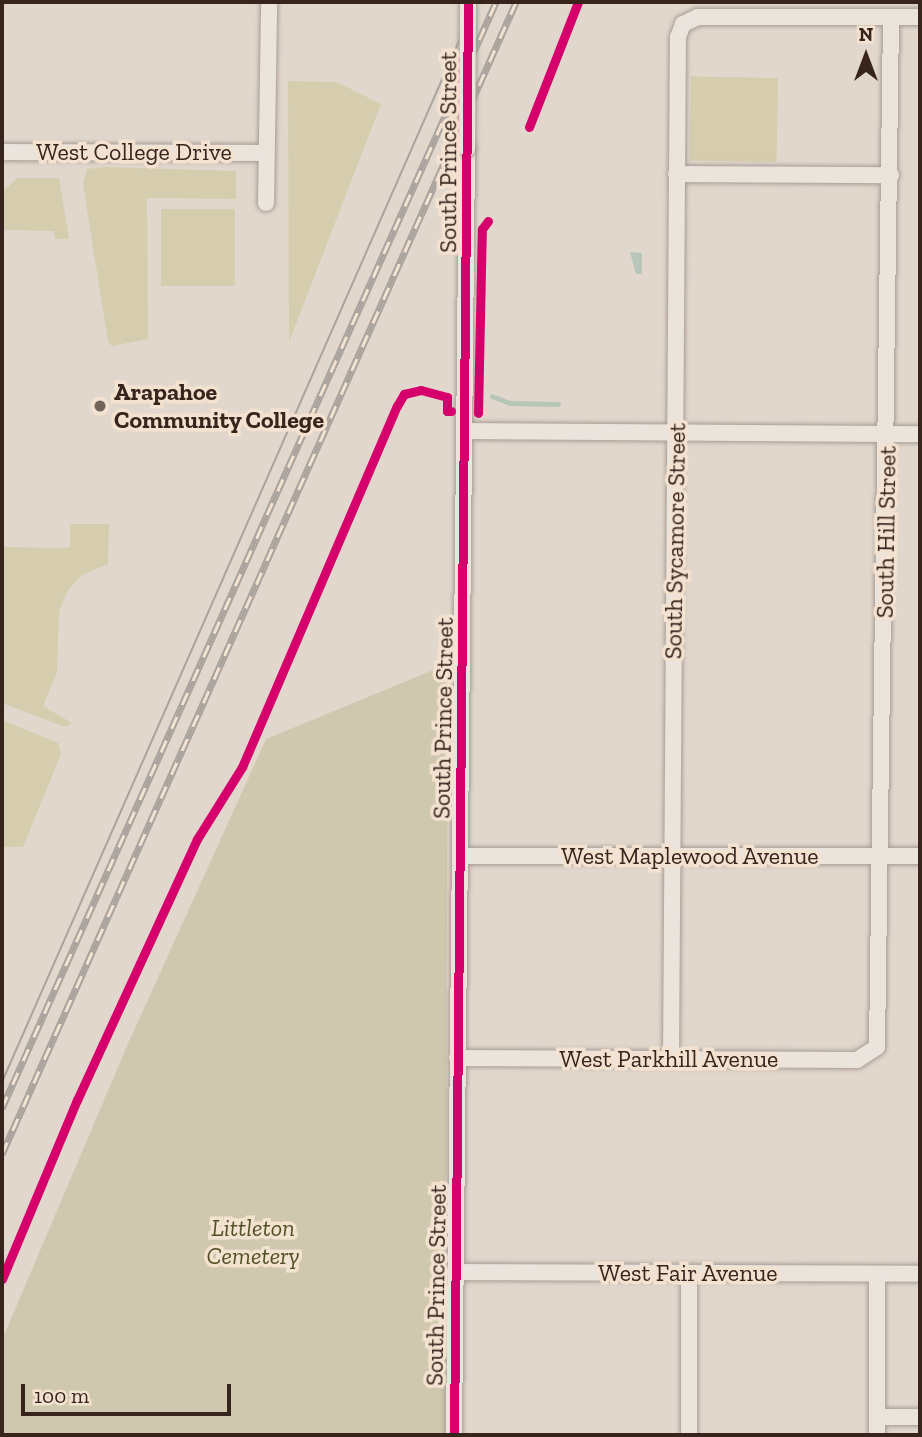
<!DOCTYPE html>
<html>
<head>
<meta charset="utf-8">
<style>
	body { margin:0 }
	#map { position:relative; width:922px; height:1437px; overflow:hidden; background:#e2d7cc; font-family:"Zilla Slab",serif }
	div>[style] { position:absolute }
	.green>* { inset:0; background:#d5cdae; transform-origin:0 0 }
	.cemetery>* { inset:0; background:#cfc8ae }
	.water>* { inset:0; background:#b7c6b9 }
	.stream>* { height:4.5px; margin:-2.25px; padding:0 2.25px; transform-origin:2.25px; border-radius:2.25px; background:#b7c6b9 }
	.roads { filter:drop-shadow(0 0 2px #a79d95) drop-shadow(0 0 2px #a79d95) }
	.minor>* { height:16px; margin:-8px; padding:0 8px; transform-origin:8px; border-radius:8px; background:#eae4dd }
	.tram>* { height:2px; margin:-1px; padding:0 1px; transform-origin:1px; border-radius:1px; background:#aaa39d }
	.rail>* { height:7px; margin-top:-3.5px; transform-origin:0; background:repeating-linear-gradient(90deg,#f4e2d1 0 13px,#aaa39d 0 26px); box-sizing:border-box; border-block:2px solid #aaa39d }
	.bridges { filter:drop-shadow(0 0 2px #a79d95) drop-shadow(0 0 2px #a79d95) }
	.minor-bridge>* { height:16px; margin:-8px; padding:0 8px; transform-origin:8px; border-radius:8px; background:#eae4dd }
	.cycleway>* { height:9px; margin:-4.5px; padding:0 4.5px; transform-origin:4.5px; border-radius:4.5px; background:#d6006c }
	.dots>* { width:19px; height:19px; translate:-50% -50%; box-sizing:border-box; border:4px solid #f4e2d1; border-radius:50% }
	span { translate:-50% -50%; white-space:nowrap; text-align:center; line-height:1.15; -webkit-text-stroke:7px #f4e2d1; paint-order:stroke }
	.street-label { font-size:24px; color:#36241d }
	.poi-label { font-size:24px; color:#36241d; font-weight:700 }
	.left { translate:0 -50%; text-align:left }
	.park-label { font-size:24px; color:#505125; font-style:italic }
	.frame { position:absolute; inset:0; border:4px solid #36241d; pointer-events:none }
	.north { position:absolute; left:831px; top:21px; width:70px; height:70px; -webkit-text-stroke:5px #f4e2d1; paint-order:stroke; rotate:0deg; font-size:19px; font-weight:700; line-height:28px; text-align:center; color:#36241d }
	.north::after { content:''; display:block; margin:auto; width:24px; height:32px; background:#36241d; clip-path:polygon(50% 0,100% 100%,50% 72%,0 100%) }
	.scale { position:absolute; left:21px; top:1384px; width:210px; height:32px; box-sizing:border-box; border:4px solid #36241d; border-top:0; padding-left:9px; font-size:21px; line-height:24px; white-space:nowrap; color:#36241d; -webkit-text-stroke:5px #f4e2d1; paint-order:stroke }
</style>
</head>
<body>
<div id="map">
	<div class="green">
		<i style="left:778px;top:78px;width:84px;height:87px;rotate:91deg"></i>
		<i style="clip-path:polygon(288px 81px,337px 82px,381px 104px,289px 342px)"></i>
		<i style="clip-path:polygon(104px 167px,236px 171px,236px 199px,147px 198px,148px 339px,112px 346px,108px 342px,83px 184px,87px 169px)"></i>
		<i style="clip-path:polygon(18px 178px,59px 178px,69px 239px,55px 239px,54px 231px,2px 230px,2px 192px)"></i>
		<i style="left:161px;top:209px;width:74px;height:77px"></i>
		<i style="clip-path:polygon(2px 524px,3px 547px,63px 548px,70px 547px,70px 524px,109px 524px,108px 564px,82px 575px,68px 590px,59px 611px,57px 672px,43px 706px,72px 723px,65px 727px,2px 703px)"></i>
		<i style="clip-path:polygon(2px 720px,58px 743px,61px 754px,23px 847px,2px 847px)"></i>
	</div>
	<div class="cemetery">
		<i style="clip-path:polygon(448px 664px,445px 1435px,2px 1435px,2px 1340px,127px 1046px,266px 739px)"></i>
	</div>
	<div class="water">
		<i style="clip-path:polygon(630px 252px,642px 253px,642px 274px,636px 274px)"></i>
	</div>
	<div class="stream">
		<i style="left:492px;top:396px;width:19px;rotate:21deg"></i>
		<i style="left:510px;top:403px;width:48px;rotate:1.2deg"></i>
	</div>
	<div class="roads">
		<div class="minor">
			<i style="left:2px;top:152px;width:264px;rotate:0.2deg"></i>
			<i style="left:676px;top:174px;width:215px;rotate:0.3deg"></i>
			<i style="left:266px;top:203px;width:201px;rotate:-89.1deg"></i>
			<i style="left:466px;top:431px;width:454px;rotate:0.4deg"></i>
			<i style="left:460px;top:856px;width:460px"></i>
			<i style="left:457px;top:1058px;width:400px;rotate:0.3deg"></i>
			<i style="left:857px;top:1060px;width:24px;rotate:-33deg"></i>
			<i style="left:877px;top:1047px;width:1030px;rotate:-89.22deg"></i>
			<i style="left:671px;top:1058px;width:1021px;rotate:-89.61deg"></i>
			<i style="left:678px;top:37px;width:14px;rotate:-69deg"></i>
			<i style="left:683px;top:24px;width:17px;rotate:-25deg"></i>
			<i style="left:698px;top:17px;width:222px"></i>
			<i style="left:455px;top:1272px;width:465px;rotate:0.2deg"></i>
			<i style="left:877px;top:1417px;width:43px"></i>
			<i style="left:454px;top:1435px;width:1286px;rotate:-89.42deg"></i>
			<i style="left:689px;top:1435px;width:162px;rotate:-90deg"></i>
			<i style="left:877px;top:1435px;width:161px;rotate:-90deg"></i>
		</div>
	</div>
	<div class="tram">
		<i style="left:2px;top:1082px;width:1179px;rotate:-66.3deg"></i>
	</div>
	<div class="rail">
		<i style="left:2px;top:1108px;width:1211px;rotate:-65.93deg"></i>
		<i style="left:2px;top:1154px;width:1261px;rotate:-65.95deg"></i>
	</div>
	<div class="bridges">
		<div class="minor-bridge">
			<i style="left:467px;top:149px;width:147px;rotate:-89.6deg"></i>
		</div>
	</div>
	<div class="cycleway">
		<i style="left:529px;top:127px;width:134px;rotate:-68.6deg"></i>
		<i style="left:478px;top:413px;width:184px;rotate:-88.8deg"></i>
		<i style="left:482px;top:229px;width:10px;rotate:-53deg"></i>
		<i style="left:2px;top:1279px;width:194px;rotate:-67.3deg"></i>
		<i style="left:77px;top:1100px;width:287px;rotate:-65.3deg"></i>
		<i style="left:197px;top:839px;width:85px;rotate:-58deg"></i>
		<i style="left:242px;top:767px;width:393px;rotate:-66.8deg"></i>
		<i style="left:397px;top:406px;width:14px;rotate:-60deg"></i>
		<i style="left:404px;top:394px;width:17px;rotate:-13deg"></i>
		<i style="left:421px;top:390px;width:27px;rotate:15deg"></i>
		<i style="left:447px;top:397px;width:14px;rotate:90deg"></i>
		<i style="left:447px;top:411px;width:4px"></i>
		<i style="left:454px;top:1435px;width:1433px;rotate:-89.44deg"></i>
	</div>
	<div class="dots">
		<i style="left:100px;top:406px;background:#72635a"></i>
	</div>
	<div class="street-label">
		<span style="left:134px;top:152px">West College Drive</span>
		<span style="left:448px;top:152px;rotate:-90deg">South Prince Street</span>
		<span style="left:886px;top:532px;rotate:-89deg">South Hill Street</span>
		<span style="left:675px;top:541px;rotate:-89deg">South Sycamore Street</span>
		<span style="left:443px;top:718px;rotate:-89deg">South Prince Street</span>
		<span style="left:690px;top:856px">West Maplewood Avenue</span>
		<span style="left:669px;top:1059px">West Parkhill Avenue</span>
		<span style="left:688px;top:1273px">West Fair Avenue</span>
		<span style="left:436px;top:1285px;rotate:-89deg">South Prince Street</span>
	</div>
	<div class="poi-label">
		<span class="left" style="left:114px;top:406px">Arapahoe<br>Community College</span>
	</div>
	<div class="park-label">
		<span style="left:253px;top:1242px">Littleton<br>Cemetery</span>
	</div>
	<div class="frame"></div>
	<div class="north">N</div>
	<div class="scale">100 m</div>
</div>
</body>
</html>
